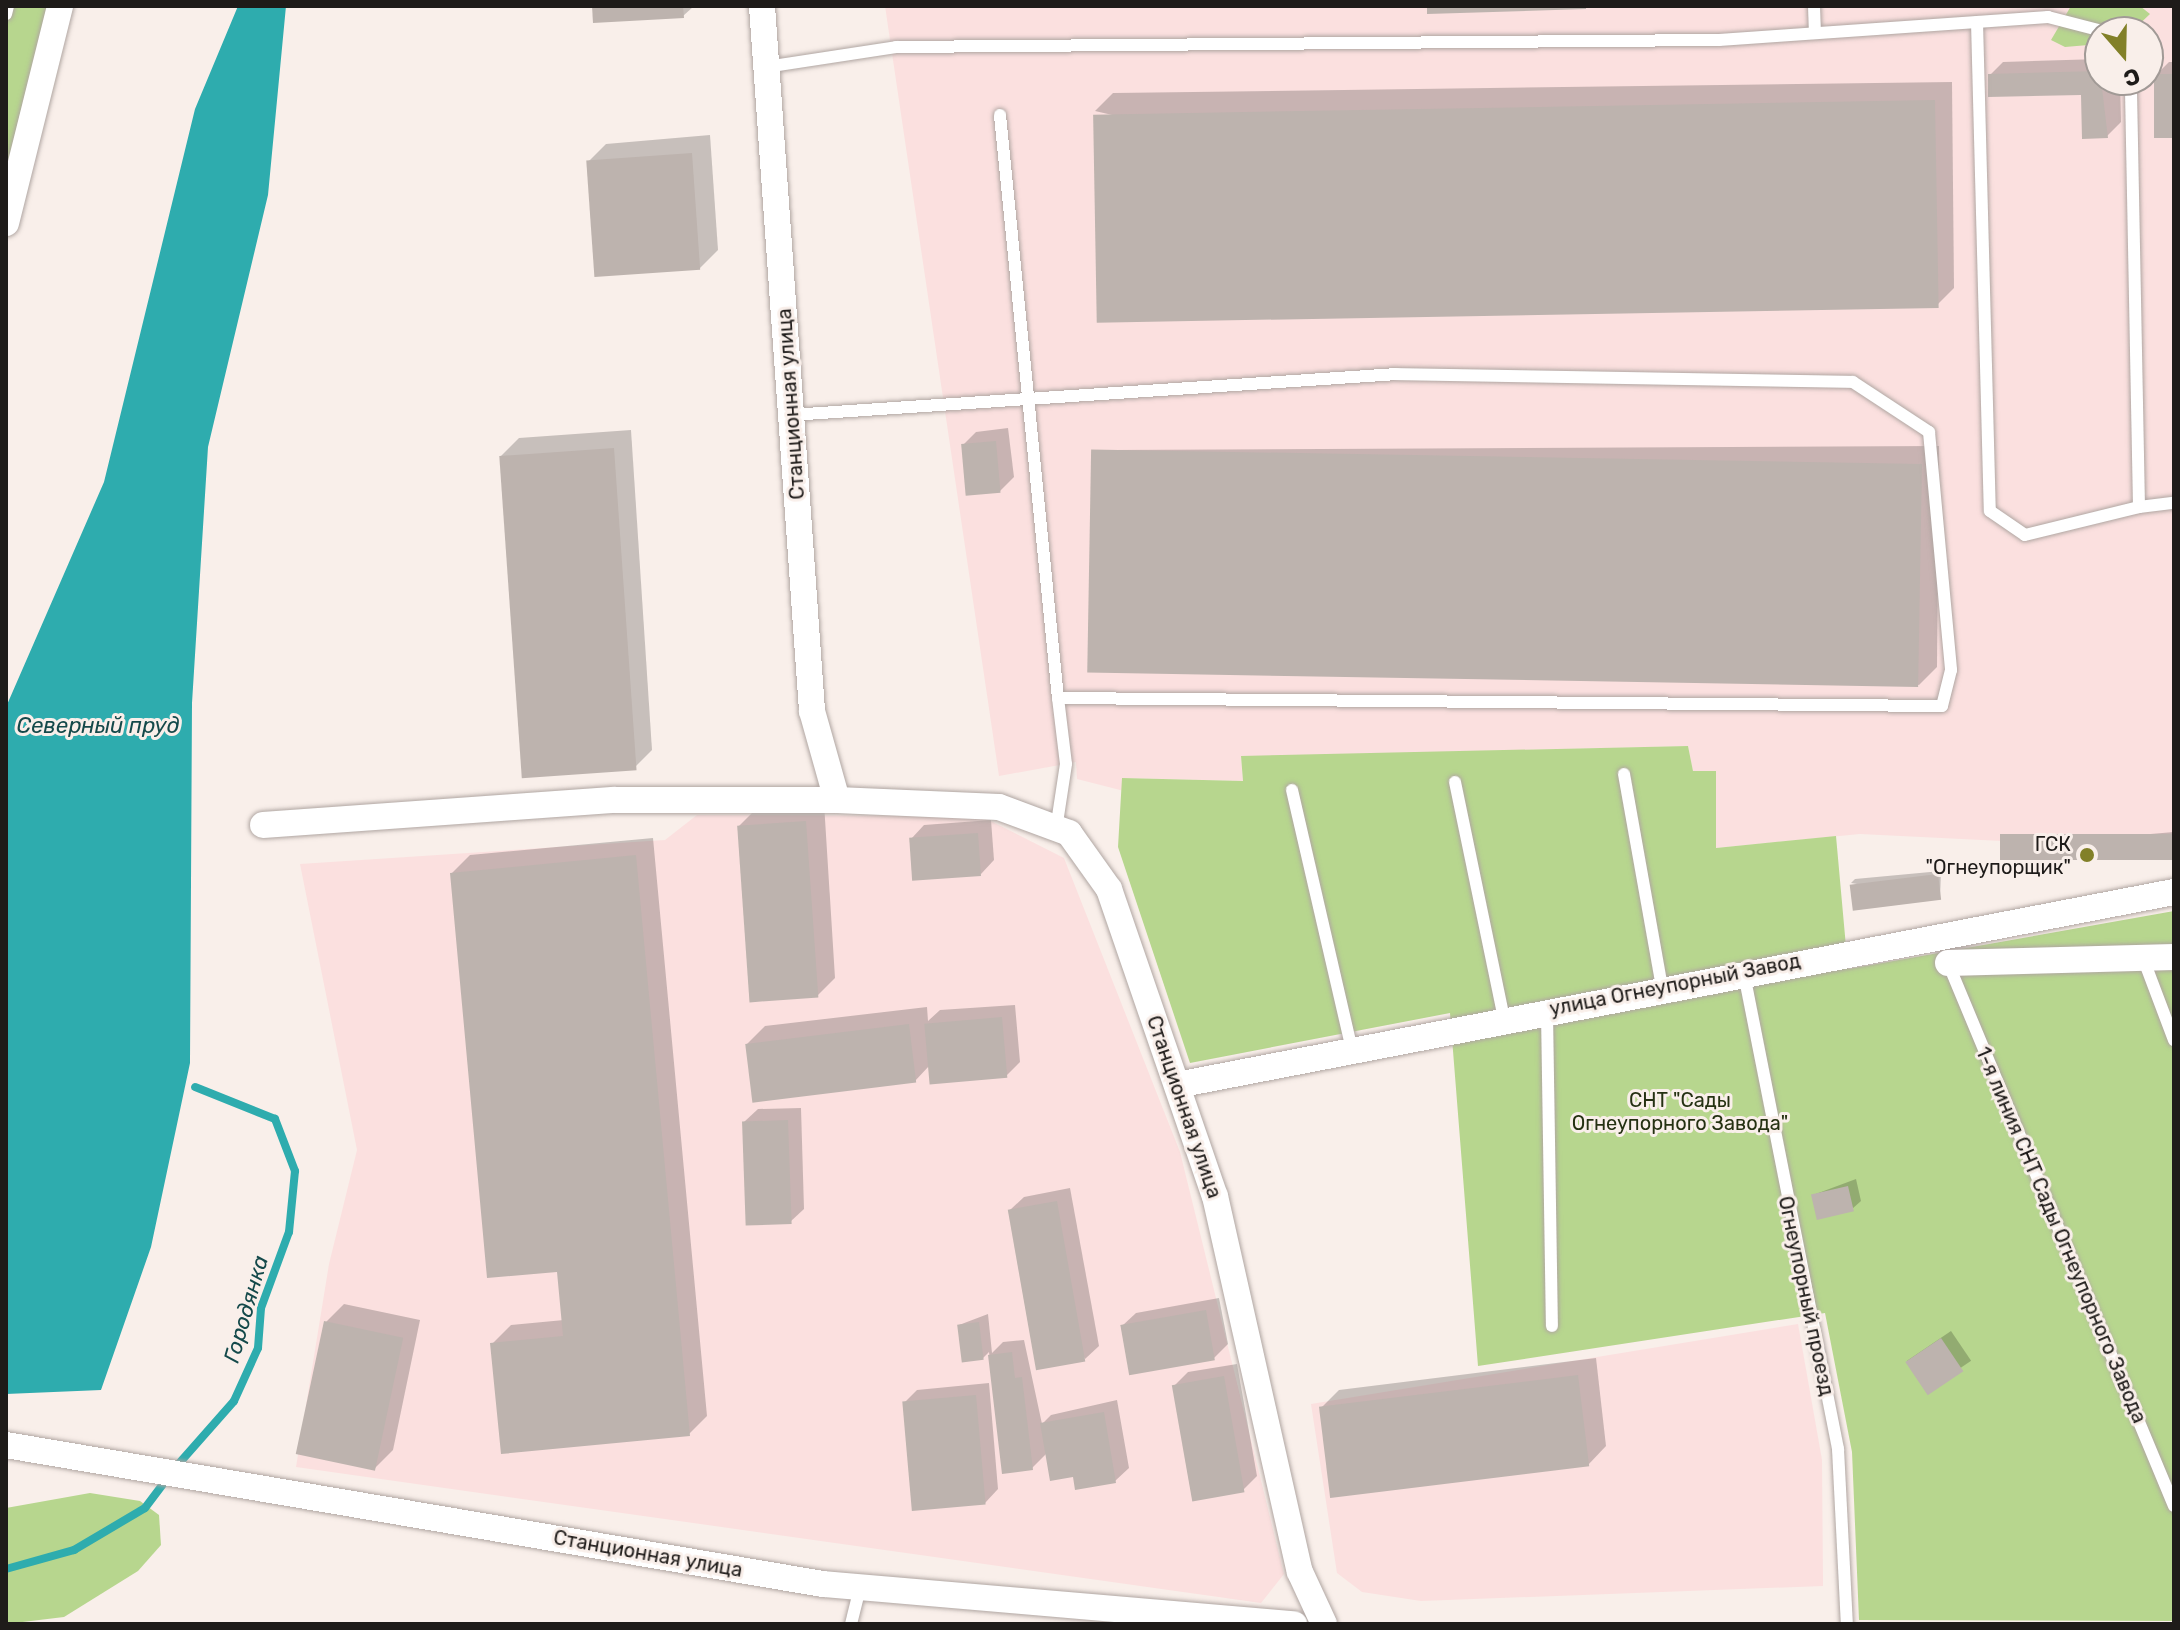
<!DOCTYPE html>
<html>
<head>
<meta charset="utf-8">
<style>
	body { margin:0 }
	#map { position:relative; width:2180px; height:1630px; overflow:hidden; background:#f9efea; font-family:Rubik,sans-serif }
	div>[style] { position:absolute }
	.industrial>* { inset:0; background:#fbe0df }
	.green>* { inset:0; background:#b7d68e }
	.water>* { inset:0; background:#2eacae }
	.shadow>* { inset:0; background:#0003; transform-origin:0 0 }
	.stream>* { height:8px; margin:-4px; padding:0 4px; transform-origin:4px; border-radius:4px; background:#2eacae }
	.building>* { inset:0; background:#bdb3ae; transform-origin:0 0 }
	.roads { filter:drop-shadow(0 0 2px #b0a6a2) drop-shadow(0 0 2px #b0a6a2) }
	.lane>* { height:12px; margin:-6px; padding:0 6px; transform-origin:6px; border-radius:6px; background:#fff }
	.street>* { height:26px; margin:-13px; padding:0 13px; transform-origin:13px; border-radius:13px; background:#fff }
	.dots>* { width:22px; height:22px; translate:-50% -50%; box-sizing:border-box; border:4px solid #f9efea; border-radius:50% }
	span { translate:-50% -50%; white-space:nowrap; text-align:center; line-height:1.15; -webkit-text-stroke:6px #f9efea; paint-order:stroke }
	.street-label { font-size:20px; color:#1e1b19 }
	.poi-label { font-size:20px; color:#1e1b19 }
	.right { translate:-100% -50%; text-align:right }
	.park-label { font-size:20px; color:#253112 }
	.water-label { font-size:22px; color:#14494a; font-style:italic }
	.frame { position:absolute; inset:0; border:8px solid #1e1b19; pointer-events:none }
	.north { position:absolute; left:2084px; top:16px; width:80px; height:80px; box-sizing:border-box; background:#f9efea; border:2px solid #a19a96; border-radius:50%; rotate:160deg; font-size:22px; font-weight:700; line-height:32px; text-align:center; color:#1e1b19 }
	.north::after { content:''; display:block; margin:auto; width:28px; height:36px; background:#828028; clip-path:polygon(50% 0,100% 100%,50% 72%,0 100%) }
</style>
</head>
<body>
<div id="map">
	<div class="industrial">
		<i style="clip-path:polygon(evenodd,885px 6px,2174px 6px,2174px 834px,2001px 849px,2002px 841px,1860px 834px,1716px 848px,1716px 772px,1693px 772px,1688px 746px,1241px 757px,1243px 781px,1122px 778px,1124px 791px,1077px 779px,1076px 762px,999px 776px,885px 6px,2100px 32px,2148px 32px,2148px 80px,2100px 80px,2100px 32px)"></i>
		<i style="clip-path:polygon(697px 815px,981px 816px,1064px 858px,1180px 1152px,1284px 1574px,1261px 1603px,296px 1467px,329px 1264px,357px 1150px,300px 864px,665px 840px)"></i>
		<i style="clip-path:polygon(1798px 1324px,1822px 1460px,1823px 1586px,1421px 1601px,1362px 1592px,1337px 1573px,1311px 1404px)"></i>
	</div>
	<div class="green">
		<i style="clip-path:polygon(6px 6px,47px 6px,6px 172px)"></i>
		<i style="clip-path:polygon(2071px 6px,2140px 6px,2150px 14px,2131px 32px,2100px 32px,2100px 44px,2065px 47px,2051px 40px)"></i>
		<i style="clip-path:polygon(1688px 746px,1693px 771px,1716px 771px,1716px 848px,1836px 836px,1848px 969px,2174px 911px,2174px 1621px,1859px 1620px,1852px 1452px,1825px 1313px,1478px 1366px,1450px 1013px,1190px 1063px,1118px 847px,1122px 778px,1243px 781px,1241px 756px)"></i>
		<i style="clip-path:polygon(90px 1493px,140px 1501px,159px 1515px,161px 1545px,138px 1571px,64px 1617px,6px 1624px,6px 1508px)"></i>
	</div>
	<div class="water">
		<i style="clip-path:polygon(238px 6px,286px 6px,268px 195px,208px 447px,192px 703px,190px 1063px,151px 1247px,101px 1390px,6px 1394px,6px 707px,104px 482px,195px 109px)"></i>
	</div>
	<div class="shadow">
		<i style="clip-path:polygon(594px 6px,694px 6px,683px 16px)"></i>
		<i style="clip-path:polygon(2100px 59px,2100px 80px,2120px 80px,2121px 122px,2107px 136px,2083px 93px,1990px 75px,2003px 62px)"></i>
		<i style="clip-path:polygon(2169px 62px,2174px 62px,2174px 136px,2156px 75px)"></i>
		<i style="clip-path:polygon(1952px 82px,1954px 288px,1936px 306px,1095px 111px,1113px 93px)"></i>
		<i style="clip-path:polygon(710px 135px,718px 250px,700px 268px,588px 162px,606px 144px)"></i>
		<i style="clip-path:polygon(1008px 428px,1014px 477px,1000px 491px,963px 445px,976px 432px)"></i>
		<i style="clip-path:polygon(631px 430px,652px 750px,634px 768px,501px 456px,519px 438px)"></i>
		<i style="clip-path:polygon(1939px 446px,1937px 667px,1919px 685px,1093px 468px,1111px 450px)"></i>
		<i style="clip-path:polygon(824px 803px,835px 978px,817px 996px,739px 826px,757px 808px)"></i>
		<i style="clip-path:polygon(991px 820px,994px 860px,981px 874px,911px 839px,924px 825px)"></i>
		<i style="clip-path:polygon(2174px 832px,2174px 854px,2003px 850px,2007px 846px)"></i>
		<i style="clip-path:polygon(653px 838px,707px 1416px,689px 1434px,492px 1344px,511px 1325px,564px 1320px,559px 1270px,452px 873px,470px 855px)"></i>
		<i style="clip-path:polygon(1941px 871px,1940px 898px,1851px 883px,1855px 879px)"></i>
		<i style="clip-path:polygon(1015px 1005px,1020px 1062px,1006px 1076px,929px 1066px,915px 1081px,747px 1044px,765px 1026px,927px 1007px,928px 1021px,940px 1010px)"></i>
		<i style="clip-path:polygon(801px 1108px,804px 1209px,790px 1222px,744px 1122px,758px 1109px)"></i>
		<i style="clip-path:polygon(1856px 1179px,1861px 1201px,1852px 1209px,1813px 1195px)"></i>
		<i style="clip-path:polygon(1070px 1188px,1099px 1346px,1085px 1359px,1010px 1210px,1024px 1197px)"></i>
		<i style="clip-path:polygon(1219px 1298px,1228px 1344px,1214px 1358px,1122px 1326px,1136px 1313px)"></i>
		<i style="clip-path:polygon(344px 1304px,420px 1320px,393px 1450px,375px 1468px,326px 1322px)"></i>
		<i style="clip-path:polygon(988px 1314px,992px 1353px,1003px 1342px,1024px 1340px,1042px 1424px,1051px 1415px,1117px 1400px,1129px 1468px,1115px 1481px,1074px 1473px,1047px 1453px,1032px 1468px,1004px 1472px,989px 1352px,983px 1358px,959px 1325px)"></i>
		<i style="left:1951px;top:1331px;width:36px;height:53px;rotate:56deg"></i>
		<i style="clip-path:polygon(1596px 1358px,1606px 1446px,1588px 1465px,1321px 1408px,1339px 1390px)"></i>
		<i style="clip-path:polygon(1237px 1364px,1257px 1476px,1243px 1490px,1174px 1386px,1188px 1372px)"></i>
		<i style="clip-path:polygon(989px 1383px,998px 1489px,985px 1503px,904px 1403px,917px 1390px)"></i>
	</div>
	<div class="stream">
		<i style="left:175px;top:1468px;width:89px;rotate:-48.6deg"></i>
		<i style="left:234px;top:1401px;width:58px;rotate:-65.6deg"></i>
		<i style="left:258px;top:1348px;width:40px;rotate:-85.7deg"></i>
		<i style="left:261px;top:1308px;width:81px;rotate:-69.8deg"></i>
		<i style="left:289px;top:1232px;width:61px;rotate:-84.4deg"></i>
		<i style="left:295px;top:1171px;width:56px;rotate:-111deg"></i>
		<i style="left:275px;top:1119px;width:86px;rotate:-158.2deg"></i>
		<i style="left:6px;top:1569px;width:71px;rotate:-15.6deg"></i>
		<i style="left:74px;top:1550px;width:82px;rotate:-30.6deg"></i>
		<i style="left:145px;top:1508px;width:36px;rotate:-53deg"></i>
	</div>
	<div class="building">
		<i style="clip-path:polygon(592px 6px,683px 6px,684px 18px,593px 23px)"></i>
		<i style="clip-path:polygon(1427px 6px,1586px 6px,1586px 9px,1427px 14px)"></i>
		<i style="clip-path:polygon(2100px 71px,2108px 138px,2082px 139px,2081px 95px,1988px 97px,1988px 74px)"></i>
		<i style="left:2154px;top:74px;width:20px;height:64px"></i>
		<i style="left:1935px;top:100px;width:208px;height:842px;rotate:89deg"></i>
		<i style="left:692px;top:153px;width:117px;height:106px;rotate:86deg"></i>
		<i style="left:996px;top:441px;width:52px;height:35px;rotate:85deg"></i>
		<i style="left:614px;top:448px;width:323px;height:115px;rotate:86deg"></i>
		<i style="left:1922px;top:464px;width:223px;height:831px;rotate:91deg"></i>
		<i style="left:806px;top:821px;width:177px;height:69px;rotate:86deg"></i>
		<i style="left:978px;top:833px;width:43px;height:69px;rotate:86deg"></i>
		<i style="left:2174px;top:834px;width:26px;height:174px;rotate:90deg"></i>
		<i style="clip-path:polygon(636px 855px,690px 1436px,501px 1454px,490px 1343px,563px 1336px,557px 1272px,487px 1278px,450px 873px)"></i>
		<i style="left:1938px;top:874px;width:26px;height:89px;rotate:83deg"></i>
		<i style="left:1002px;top:1017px;width:61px;height:78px;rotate:85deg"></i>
		<i style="left:909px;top:1024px;width:59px;height:165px;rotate:83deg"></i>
		<i style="left:788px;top:1120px;width:104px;height:46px;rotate:88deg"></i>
		<i style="left:1848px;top:1186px;width:26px;height:38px;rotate:77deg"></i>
		<i style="left:1057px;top:1201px;width:163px;height:50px;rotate:80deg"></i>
		<i style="left:1206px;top:1310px;width:51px;height:87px;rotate:80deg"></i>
		<i style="left:324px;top:1321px;width:81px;height:136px;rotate:12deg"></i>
		<i style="left:979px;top:1322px;width:38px;height:22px;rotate:83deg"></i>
		<i style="left:1941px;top:1338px;width:40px;height:43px;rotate:56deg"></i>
		<i style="clip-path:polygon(1012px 1352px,1015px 1378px,1022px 1377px,1033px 1470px,1002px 1474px,988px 1355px)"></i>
		<i style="left:1578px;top:1375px;width:92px;height:261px;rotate:83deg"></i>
		<i style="left:1224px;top:1376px;width:118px;height:53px;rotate:80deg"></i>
		<i style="left:976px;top:1395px;width:110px;height:74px;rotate:85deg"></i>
		<i style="clip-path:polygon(1104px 1412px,1116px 1483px,1075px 1490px,1073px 1477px,1050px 1481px,1040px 1423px)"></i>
	</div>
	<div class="roads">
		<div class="lane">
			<i style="left:1814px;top:6px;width:27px;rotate:88deg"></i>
			<i style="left:6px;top:14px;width:8px;rotate:-76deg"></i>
			<i style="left:1977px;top:22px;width:489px;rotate:88.5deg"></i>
			<i style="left:1990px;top:511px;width:42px;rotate:34.4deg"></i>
			<i style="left:2025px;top:535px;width:117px;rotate:-13.8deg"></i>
			<i style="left:2139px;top:507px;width:427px;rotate:-91.1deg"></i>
			<i style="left:766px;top:67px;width:132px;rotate:-8.7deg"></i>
			<i style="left:896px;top:47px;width:823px;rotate:-0.49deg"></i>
			<i style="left:1719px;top:40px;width:330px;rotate:-4deg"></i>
			<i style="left:2048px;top:17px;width:60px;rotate:14.5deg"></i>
			<i style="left:1000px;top:115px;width:586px;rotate:84.32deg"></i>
			<i style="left:791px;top:415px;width:607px;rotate:-3.87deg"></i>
			<i style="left:1397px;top:374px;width:456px;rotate:1deg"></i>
			<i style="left:1853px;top:382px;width:91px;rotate:33.3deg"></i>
			<i style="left:1929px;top:432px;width:239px;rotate:84.7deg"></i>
			<i style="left:1951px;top:670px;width:37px;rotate:104deg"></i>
			<i style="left:1942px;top:706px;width:884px;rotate:-179.48deg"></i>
			<i style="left:1058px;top:698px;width:66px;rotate:83.1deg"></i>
			<i style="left:1066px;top:764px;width:66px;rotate:98.7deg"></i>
			<i style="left:2139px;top:507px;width:35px;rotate:-7deg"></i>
			<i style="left:1624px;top:774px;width:216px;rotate:79.9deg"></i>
			<i style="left:1455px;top:782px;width:241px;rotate:78.3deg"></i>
			<i style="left:1292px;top:790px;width:267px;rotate:77deg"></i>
			<i style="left:2143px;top:958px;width:88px;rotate:69.3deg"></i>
			<i style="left:1948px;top:963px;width:588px;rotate:67.4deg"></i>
			<i style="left:1744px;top:974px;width:484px;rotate:78.8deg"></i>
			<i style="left:1838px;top:1449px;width:175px;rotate:87.1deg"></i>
			<i style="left:1547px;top:1013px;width:313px;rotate:89.1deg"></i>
			<i style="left:851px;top:1624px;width:38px;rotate:-76deg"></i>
		</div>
		<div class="street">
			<i style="left:762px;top:6px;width:707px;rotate:85.94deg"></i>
			<i style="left:812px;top:711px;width:92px;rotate:74.3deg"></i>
			<i style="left:6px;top:223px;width:224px;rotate:-76deg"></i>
			<i style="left:263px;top:825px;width:353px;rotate:-4.1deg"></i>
			<i style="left:615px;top:800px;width:222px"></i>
			<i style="left:837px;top:800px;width:162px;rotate:2.5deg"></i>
			<i style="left:999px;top:807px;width:75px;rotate:20.4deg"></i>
			<i style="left:1069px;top:833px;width:69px;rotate:54.5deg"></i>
			<i style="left:1109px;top:889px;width:325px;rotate:71deg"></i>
			<i style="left:1215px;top:1196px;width:385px;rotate:77.3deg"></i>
			<i style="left:1300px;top:1572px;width:57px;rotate:65.2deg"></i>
			<i style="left:1948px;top:963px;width:226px;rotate:-1.5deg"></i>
			<i style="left:1177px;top:1085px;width:1016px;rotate:-10.96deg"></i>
			<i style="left:6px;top:1445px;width:829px;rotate:9.66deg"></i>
			<i style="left:823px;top:1584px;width:473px;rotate:4.9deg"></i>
		</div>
	</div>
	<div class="dots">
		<i style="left:2087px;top:855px;background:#828028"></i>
	</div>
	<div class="street-label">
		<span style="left:791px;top:404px;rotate:-94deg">Станционная улица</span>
		<span style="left:1675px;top:985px;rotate:-11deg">улица Огнеупорный Завод</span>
		<span style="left:1184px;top:1107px;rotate:71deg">Станционная улица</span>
		<span style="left:2061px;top:1235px;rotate:67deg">1-я линия СНТ Сады Огнеупорного Завода</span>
		<span style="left:1806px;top:1296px;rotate:78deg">Огнеупорный проезд</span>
		<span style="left:648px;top:1554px;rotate:10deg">Станционная улица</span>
	</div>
	<div class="poi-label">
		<span class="right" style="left:2071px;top:856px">ГСК<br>"Огнеупорщик"</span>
	</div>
	<div class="park-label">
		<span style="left:1680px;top:1112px">СНТ "Сады<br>Огнеупорного Завода"</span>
	</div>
	<div class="water-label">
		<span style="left:98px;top:726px">Северный пруд</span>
		<span style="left:246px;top:1309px;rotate:-74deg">Городянка</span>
	</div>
	<div class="frame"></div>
	<div class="north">С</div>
</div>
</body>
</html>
